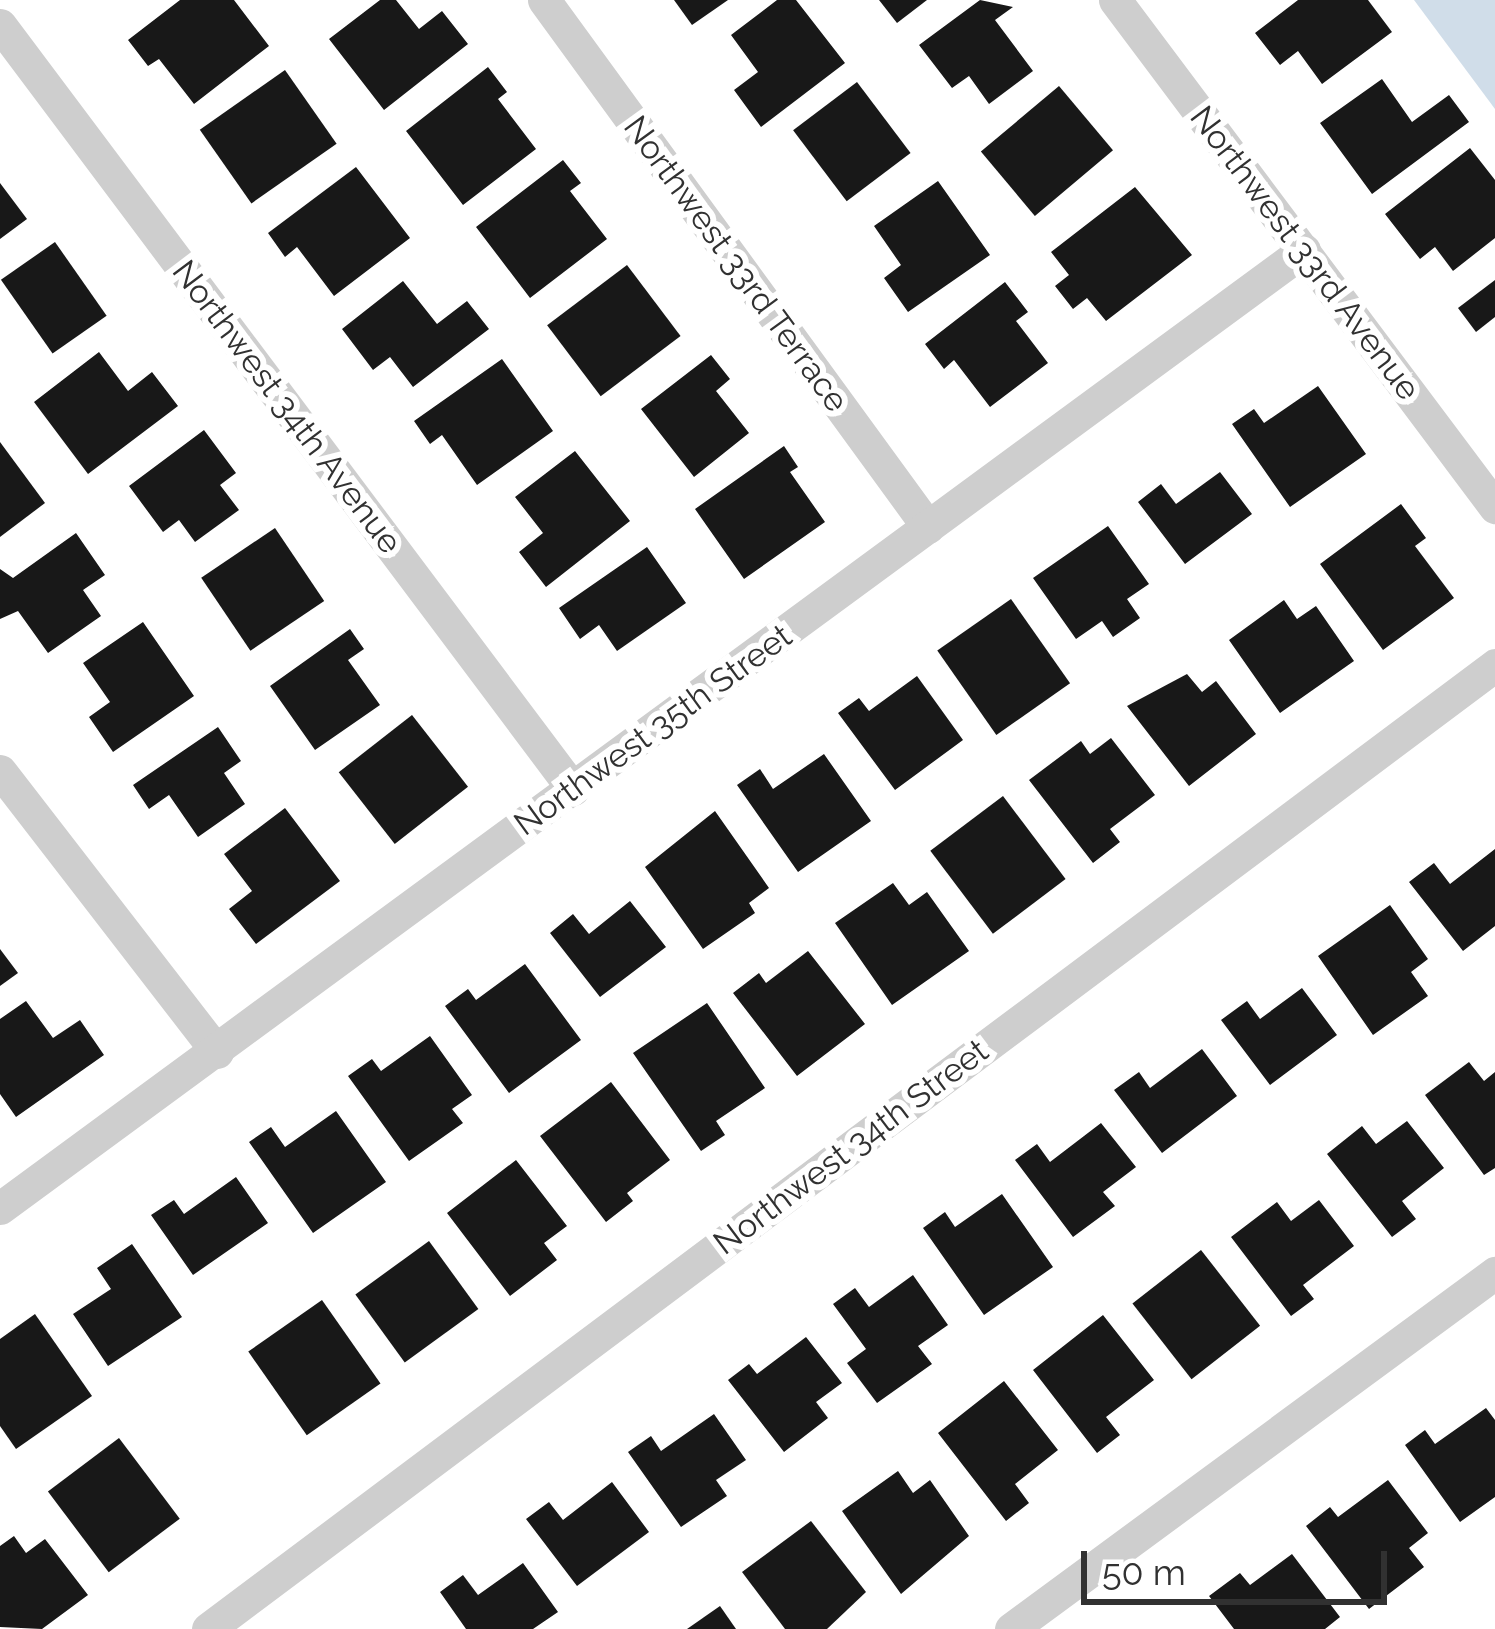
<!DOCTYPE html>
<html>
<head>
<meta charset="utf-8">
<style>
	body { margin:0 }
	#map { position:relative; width:1495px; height:1629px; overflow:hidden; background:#fff; font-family:Raleway,sans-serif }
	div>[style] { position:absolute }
	.water>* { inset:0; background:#d0dde9 }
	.building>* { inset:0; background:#181818; transform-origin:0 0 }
	.minor>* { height:33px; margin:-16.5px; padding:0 16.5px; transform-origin:16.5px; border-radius:16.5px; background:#cecece }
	span { translate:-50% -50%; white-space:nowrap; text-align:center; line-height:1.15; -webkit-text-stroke:12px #fff; paint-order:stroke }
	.street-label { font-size:33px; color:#313131 }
	.scale { position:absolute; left:1081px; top:1551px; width:306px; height:54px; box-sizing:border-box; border:6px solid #313131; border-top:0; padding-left:15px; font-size:36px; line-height:42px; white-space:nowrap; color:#313131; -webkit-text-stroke:9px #fff; paint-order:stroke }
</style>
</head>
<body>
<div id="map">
	<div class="water">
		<i style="clip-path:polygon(1414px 0,1495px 0,1495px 109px)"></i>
	</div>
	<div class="building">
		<i style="clip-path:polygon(180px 0,234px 0,269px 46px,194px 104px,159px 59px,148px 66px,128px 40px)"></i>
		<i style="clip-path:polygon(380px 0,396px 0,419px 29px,442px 11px,468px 44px,384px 110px,329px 39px)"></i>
		<i style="clip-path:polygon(674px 0,728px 0,692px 25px)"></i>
		<i style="clip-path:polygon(777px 0,796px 0,845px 63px,761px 127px,734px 90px,758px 72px,731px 35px)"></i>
		<i style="clip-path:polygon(879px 0,927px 0,897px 23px)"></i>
		<i style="clip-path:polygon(980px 0,1013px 7px,995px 20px,1033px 71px,989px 104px,969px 76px,952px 88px,919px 45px)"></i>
		<i style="clip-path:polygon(1298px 0,1368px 0,1392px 32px,1322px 84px,1298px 51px,1280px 65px,1255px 33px)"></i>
		<i style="clip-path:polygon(488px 67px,507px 92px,498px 99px,536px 149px,463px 205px,406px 131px)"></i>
		<i style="left:285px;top:70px;width:90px;height:104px;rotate:55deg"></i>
		<i style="clip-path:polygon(1382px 79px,1412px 122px,1449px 95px,1469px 122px,1372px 194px,1320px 123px)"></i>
		<i style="left:857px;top:82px;width:89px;height:80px;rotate:53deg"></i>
		<i style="left:1059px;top:86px;width:84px;height:102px;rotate:50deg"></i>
		<i style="clip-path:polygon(1470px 148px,1495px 180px,1495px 238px,1453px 271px,1435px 247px,1420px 259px,1385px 214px)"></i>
		<i style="clip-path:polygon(563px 160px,581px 183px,570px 191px,607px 239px,530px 298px,476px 227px)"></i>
		<i style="clip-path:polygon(356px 167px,410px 238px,334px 296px,297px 247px,285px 257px,268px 233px)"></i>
		<i style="clip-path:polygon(938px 181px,990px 255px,908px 312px,884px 278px,901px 265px,874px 226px)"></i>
		<i style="clip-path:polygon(0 183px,27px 219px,0 239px)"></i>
		<i style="clip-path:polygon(1135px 187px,1192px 255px,1106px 321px,1087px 298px,1073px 309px,1055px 286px,1069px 275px,1051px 252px)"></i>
		<i style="left:55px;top:242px;width:90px;height:66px;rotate:55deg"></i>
		<i style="left:627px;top:265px;width:89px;height:100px;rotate:53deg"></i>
		<i style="clip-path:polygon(1495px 280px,1495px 317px,1476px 332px,1458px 308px)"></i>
		<i style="clip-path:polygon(403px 281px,437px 324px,467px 301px,489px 329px,413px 387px,390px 357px,373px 370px,342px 329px)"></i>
		<i style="clip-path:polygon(1005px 282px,1028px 312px,1016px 321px,1048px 363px,990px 407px,954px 360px,944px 369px,925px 344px)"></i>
		<i style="clip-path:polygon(99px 352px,128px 391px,152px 372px,178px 406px,88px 474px,34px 402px)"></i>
		<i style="clip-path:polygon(711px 355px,730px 379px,716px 391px,749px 433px,694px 477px,641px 409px)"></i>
		<i style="clip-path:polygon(502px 359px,553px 431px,477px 485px,442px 435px,430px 444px,414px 421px)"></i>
		<i style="clip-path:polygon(1318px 386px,1366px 454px,1290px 507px,1232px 424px,1254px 409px,1264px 423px)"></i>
		<i style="clip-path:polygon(204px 430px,236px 473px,220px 485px,239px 510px,195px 542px,179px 520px,163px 532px,129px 486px)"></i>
		<i style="clip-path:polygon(0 442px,45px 503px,0 537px)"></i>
		<i style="clip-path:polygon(784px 446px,798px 467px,790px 472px,825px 522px,744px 579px,695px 509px)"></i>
		<i style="clip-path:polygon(575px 451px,630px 521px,546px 587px,519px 552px,543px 533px,515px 497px)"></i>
		<i style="clip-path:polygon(1220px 472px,1252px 514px,1185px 564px,1138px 502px,1161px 484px,1176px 504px)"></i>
		<i style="clip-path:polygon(1401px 504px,1426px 538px,1415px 546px,1454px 598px,1383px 650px,1320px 564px)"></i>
		<i style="clip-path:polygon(1108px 526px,1149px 584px,1127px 599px,1140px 618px,1113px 637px,1102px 621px,1076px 639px,1033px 578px)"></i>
		<i style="left:275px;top:528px;width:88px;height:89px;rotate:56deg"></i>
		<i style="clip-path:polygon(76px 533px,105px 575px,83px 590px,101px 616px,48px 653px,18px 611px,0 619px,0 569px,13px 578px)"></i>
		<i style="clip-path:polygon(647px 547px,686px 603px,617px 651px,599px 625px,580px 639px,559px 608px)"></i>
		<i style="left:1011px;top:599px;width:103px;height:90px;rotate:55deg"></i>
		<i style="clip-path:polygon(1284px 600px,1297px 619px,1316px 606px,1354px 661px,1280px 713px,1229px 640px)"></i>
		<i style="clip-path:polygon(143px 622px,194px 696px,113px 752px,89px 717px,110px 702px,83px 663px)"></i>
		<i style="clip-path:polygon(350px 629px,364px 649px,348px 660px,380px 705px,315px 750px,270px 686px)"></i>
		<i style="clip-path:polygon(1187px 674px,1202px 692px,1216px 681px,1256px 734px,1189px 786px,1127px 706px)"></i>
		<i style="clip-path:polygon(917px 676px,963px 740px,895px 790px,838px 713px,859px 698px,869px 711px)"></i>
		<i style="left:412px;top:715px;width:91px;height:93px;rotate:52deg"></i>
		<i style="clip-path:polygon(218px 727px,241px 761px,224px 773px,245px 804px,198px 837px,169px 795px,149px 809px,133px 785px)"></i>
		<i style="clip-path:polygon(1111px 738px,1155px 795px,1110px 829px,1120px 842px,1093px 863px,1029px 780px,1081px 741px,1090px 754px)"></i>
		<i style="clip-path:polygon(824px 754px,871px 821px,798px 872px,737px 785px,760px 769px,773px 789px)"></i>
		<i style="left:1003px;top:796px;width:104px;height:91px;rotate:53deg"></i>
		<i style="clip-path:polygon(285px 808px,340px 881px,256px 944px,229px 909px,252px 891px,224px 854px)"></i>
		<i style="clip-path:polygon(715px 811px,769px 888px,749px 903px,755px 913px,703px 949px,645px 867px)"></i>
		<i style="clip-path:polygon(1495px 849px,1495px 926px,1463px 951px,1409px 882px,1434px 863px,1450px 884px)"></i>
		<i style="clip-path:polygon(893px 883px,909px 905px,927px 892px,969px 951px,892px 1005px,835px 923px)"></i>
		<i style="clip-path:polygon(630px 901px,666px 947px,600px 997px,550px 933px,573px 914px,589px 934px)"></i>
		<i style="clip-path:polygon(1390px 905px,1428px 959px,1411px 972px,1428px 996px,1373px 1035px,1318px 956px)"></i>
		<i style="clip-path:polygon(0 949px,18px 973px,0 986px)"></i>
		<i style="clip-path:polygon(808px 951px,865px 1024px,797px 1076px,733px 993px,759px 973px,766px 983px)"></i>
		<i style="clip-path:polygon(525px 964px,581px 1040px,509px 1093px,445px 1006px,468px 989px,476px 1000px)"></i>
		<i style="clip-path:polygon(1302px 988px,1337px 1035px,1270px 1085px,1221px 1020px,1247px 1001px,1260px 1019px)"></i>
		<i style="clip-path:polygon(26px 1001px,53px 1038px,80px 1020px,104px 1055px,16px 1117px,0 1094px,0 1019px)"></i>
		<i style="clip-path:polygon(707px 1003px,765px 1088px,716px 1121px,725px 1135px,701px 1151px,633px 1053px)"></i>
		<i style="clip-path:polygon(430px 1036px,472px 1095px,452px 1109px,463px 1123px,409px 1161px,348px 1076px,372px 1059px,381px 1071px)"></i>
		<i style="clip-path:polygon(1202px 1049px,1237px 1096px,1162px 1153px,1114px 1090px,1139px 1072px,1150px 1088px)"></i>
		<i style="clip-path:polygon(1469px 1062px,1484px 1081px,1495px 1072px,1495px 1168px,1484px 1175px,1425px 1095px)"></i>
		<i style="clip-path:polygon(611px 1082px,670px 1160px,627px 1193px,633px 1201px,606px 1222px,540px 1136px)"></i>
		<i style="clip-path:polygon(336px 1111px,386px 1182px,313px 1233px,249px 1142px,271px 1127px,285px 1147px)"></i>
		<i style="clip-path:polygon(1407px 1121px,1444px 1168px,1402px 1201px,1416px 1219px,1392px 1237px,1327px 1154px,1362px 1126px,1376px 1144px)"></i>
		<i style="clip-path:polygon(1101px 1123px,1136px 1167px,1103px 1192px,1115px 1206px,1073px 1237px,1015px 1160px,1037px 1144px,1050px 1162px)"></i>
		<i style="clip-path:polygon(516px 1160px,567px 1226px,544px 1243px,557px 1260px,510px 1296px,447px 1213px)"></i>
		<i style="clip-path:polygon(236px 1177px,268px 1223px,193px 1275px,151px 1215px,174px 1200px,184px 1214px)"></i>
		<i style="clip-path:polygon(1002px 1194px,1053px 1267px,984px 1315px,923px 1228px,945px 1212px,955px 1227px)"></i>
		<i style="clip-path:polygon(1319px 1200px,1354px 1246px,1303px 1285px,1314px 1299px,1291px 1316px,1231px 1237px,1277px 1202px,1291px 1221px)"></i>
		<i style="left:429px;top:1241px;width:84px;height:91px;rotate:54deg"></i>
		<i style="clip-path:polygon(132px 1244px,182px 1317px,108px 1366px,73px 1314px,111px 1289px,97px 1268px)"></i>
		<i style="left:1201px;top:1250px;width:96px;height:87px;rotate:52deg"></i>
		<i style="clip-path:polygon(913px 1275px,948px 1325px,918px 1346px,932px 1364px,877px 1403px,847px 1363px,866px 1349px,833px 1304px,855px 1288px,869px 1307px)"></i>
		<i style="left:322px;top:1300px;width:102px;height:90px;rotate:55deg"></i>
		<i style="clip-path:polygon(35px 1314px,92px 1396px,16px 1449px,0 1426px,0 1339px)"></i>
		<i style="clip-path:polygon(1103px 1315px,1154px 1380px,1106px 1417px,1120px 1435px,1097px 1453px,1033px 1370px)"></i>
		<i style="clip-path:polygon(806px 1337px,842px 1383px,816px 1402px,828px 1418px,784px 1452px,728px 1380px,749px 1364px,757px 1374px)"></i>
		<i style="clip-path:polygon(1004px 1381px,1058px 1450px,1015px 1484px,1029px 1503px,1006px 1521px,938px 1433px)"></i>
		<i style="clip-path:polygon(1486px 1408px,1495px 1420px,1495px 1497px,1460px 1522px,1405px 1445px,1425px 1430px,1435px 1444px)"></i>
		<i style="clip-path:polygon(714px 1414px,746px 1460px,716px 1480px,727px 1496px,681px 1527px,628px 1452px,651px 1436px,661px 1451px)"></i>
		<i style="left:119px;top:1438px;width:101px;height:89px;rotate:53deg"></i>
		<i style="clip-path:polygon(898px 1471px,913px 1493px,930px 1480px,969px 1536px,901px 1594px,842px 1511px)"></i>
		<i style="clip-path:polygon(1388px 1480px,1428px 1533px,1409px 1548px,1424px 1567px,1369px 1609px,1306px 1526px,1330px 1507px,1338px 1517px)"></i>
		<i style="clip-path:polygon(612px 1482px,649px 1532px,577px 1586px,526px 1519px,549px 1502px,563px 1520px)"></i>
		<i style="clip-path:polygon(811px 1521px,866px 1592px,827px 1629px,785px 1629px,742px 1572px)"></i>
		<i style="clip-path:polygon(14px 1536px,26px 1553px,45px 1539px,88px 1595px,42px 1629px,0 1627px,0 1546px)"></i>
		<i style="clip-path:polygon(1292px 1554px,1340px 1617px,1325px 1629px,1234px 1629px,1209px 1596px,1240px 1573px,1250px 1585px)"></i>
		<i style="clip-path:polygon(523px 1563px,558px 1612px,533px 1629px,466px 1629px,440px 1592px,463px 1575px,478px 1595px)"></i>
		<i style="clip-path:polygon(720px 1606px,736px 1629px,687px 1629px)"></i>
	</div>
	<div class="minor">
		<i style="left:544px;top:0;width:652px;rotate:53.92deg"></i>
		<i style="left:1115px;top:0;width:634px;rotate:53.15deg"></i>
		<i style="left:0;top:25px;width:955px;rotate:53.13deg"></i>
		<i style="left:0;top:771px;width:355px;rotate:52.3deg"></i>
		<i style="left:0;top:1208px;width:1618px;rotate:-36.3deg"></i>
		<i style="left:208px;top:1629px;width:1608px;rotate:-36.83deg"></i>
		<i style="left:1011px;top:1629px;width:601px;rotate:-36.34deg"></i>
	</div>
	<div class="street-label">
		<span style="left:1305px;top:253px;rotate:53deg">Northwest 33rd Avenue</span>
		<span style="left:736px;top:264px;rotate:54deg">Northwest 33rd Terrace</span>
		<span style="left:287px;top:407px;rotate:53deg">Northwest 34th Avenue</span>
		<span style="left:653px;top:730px;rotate:-36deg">Northwest 35th Street</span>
		<span style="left:851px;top:1147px;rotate:-37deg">Northwest 34th Street</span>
	</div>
	<div class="scale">50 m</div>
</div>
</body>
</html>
